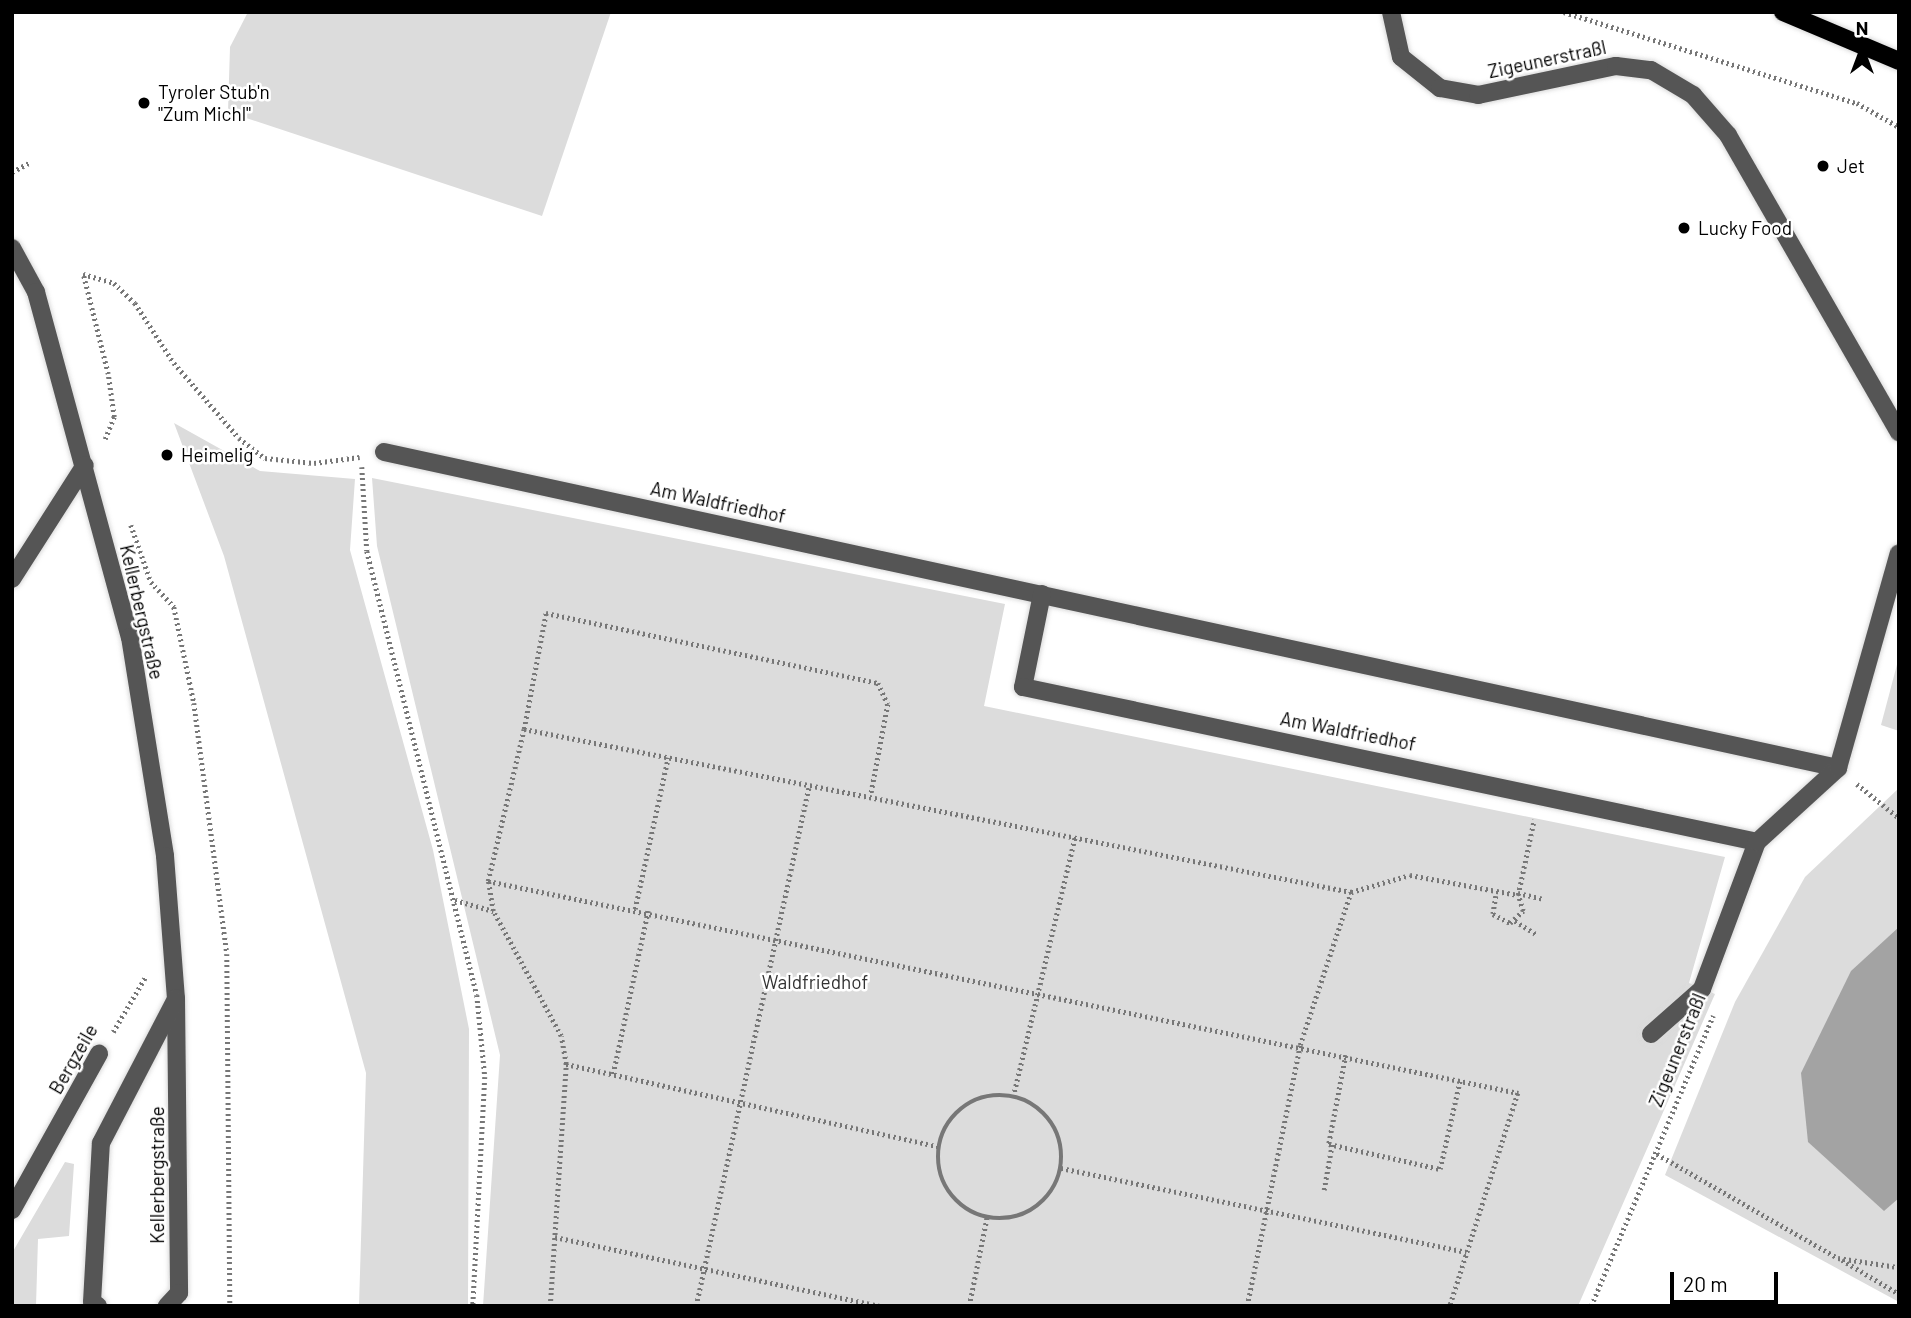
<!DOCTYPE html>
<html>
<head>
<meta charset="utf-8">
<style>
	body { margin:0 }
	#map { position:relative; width:1911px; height:1318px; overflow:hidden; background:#fff; font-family:Barlow,sans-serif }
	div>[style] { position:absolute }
	.green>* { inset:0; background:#dcdcdc }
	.water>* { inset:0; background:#a3a3a3 }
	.path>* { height:4.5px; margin-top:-2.25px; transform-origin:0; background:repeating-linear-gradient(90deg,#777 0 2px,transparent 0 5.5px) }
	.path>.ring { margin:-2.25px; padding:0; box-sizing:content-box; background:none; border:4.5px solid #777; border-radius:50% }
	.roads { filter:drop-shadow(0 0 2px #dbdbdb) drop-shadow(0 0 2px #dbdbdb) }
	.minor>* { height:18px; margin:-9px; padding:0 9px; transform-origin:9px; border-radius:9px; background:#555 }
	.major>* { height:18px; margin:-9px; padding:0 9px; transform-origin:9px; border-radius:9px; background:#000 }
	.dots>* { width:19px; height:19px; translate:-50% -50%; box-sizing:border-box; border:4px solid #fff; border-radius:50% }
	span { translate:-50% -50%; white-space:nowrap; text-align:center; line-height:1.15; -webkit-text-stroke:5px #fff; paint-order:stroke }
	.street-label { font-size:19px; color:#000 }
	.poi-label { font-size:19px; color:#000 }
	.left { translate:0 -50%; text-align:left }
	.park-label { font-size:19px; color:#333 }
	.frame { position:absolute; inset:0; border:14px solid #000; pointer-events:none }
	.north { position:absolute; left:1827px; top:14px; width:70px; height:70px; -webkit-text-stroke:5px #fff; paint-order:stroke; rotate:0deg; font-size:19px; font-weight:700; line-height:28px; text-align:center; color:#000 }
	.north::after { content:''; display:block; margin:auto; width:24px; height:32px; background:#000; clip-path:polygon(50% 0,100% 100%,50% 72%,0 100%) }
	.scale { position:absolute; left:1670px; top:1272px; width:108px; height:32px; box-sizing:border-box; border:4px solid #000; border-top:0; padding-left:9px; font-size:21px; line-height:24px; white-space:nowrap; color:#000; -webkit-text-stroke:5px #fff; paint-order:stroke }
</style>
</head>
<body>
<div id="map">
	<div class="green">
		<i style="clip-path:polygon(248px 12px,611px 12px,542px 216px,228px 112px,230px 47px)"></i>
		<i style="clip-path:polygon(174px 423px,260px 471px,355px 479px,350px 550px,433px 850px,469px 1029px,468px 1306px,359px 1306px,366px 1073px,224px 556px)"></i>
		<i style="clip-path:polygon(372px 478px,1005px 604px,984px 706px,1725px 857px,1689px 983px,1715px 994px,1578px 1306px,483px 1306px,500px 1055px,377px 546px)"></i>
		<i style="clip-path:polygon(1899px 657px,1899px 731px,1881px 725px)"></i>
		<i style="clip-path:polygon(1899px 788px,1899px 1302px,1665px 1175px,1735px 1002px,1805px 877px)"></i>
		<i style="clip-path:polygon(65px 1162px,74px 1164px,69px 1236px,38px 1239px,36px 1306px,12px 1306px,12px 1253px)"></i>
	</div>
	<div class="water">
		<i style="clip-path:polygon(1899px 927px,1899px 1198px,1884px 1211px,1808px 1142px,1801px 1073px,1851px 971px)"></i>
	</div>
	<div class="path">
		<i style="left:1564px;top:12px;width:307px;rotate:17.3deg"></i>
		<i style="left:1857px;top:103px;width:48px;rotate:29.7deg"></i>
		<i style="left:12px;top:172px;width:19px;rotate:-28deg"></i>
		<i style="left:105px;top:439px;width:24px;rotate:-68deg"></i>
		<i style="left:114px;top:417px;width:43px;rotate:-97.9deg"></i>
		<i style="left:108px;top:374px;width:103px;rotate:-104deg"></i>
		<i style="left:83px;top:274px;width:32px;rotate:16deg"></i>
		<i style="left:114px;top:283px;width:29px;rotate:44deg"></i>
		<i style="left:135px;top:303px;width:72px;rotate:57deg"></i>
		<i style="left:174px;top:363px;width:99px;rotate:49.1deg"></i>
		<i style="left:239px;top:438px;width:33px;rotate:38deg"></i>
		<i style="left:265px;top:458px;width:49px;rotate:5.8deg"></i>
		<i style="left:314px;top:463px;width:46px;rotate:-7.4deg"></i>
		<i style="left:362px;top:467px;width:84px;rotate:86.6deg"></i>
		<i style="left:367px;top:551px;width:457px;rotate:76.1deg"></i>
		<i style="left:477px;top:995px;width:82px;rotate:84.4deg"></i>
		<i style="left:485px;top:1077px;width:229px;rotate:93deg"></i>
		<i style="left:131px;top:525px;width:60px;rotate:70.7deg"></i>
		<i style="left:151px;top:582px;width:34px;rotate:47deg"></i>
		<i style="left:174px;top:607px;width:98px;rotate:78.2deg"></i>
		<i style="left:194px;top:703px;width:253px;rotate:82.5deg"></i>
		<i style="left:227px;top:954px;width:352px;rotate:89.5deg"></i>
		<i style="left:524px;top:729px;width:118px;rotate:-79.3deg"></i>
		<i style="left:546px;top:613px;width:339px;rotate:11.9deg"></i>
		<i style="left:878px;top:683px;width:23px;rotate:65deg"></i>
		<i style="left:888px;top:704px;width:93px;rotate:100.6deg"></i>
		<i style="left:1857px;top:784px;width:54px;rotate:39deg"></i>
		<i style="left:488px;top:881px;width:1052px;rotate:11.63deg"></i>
		<i style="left:1518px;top:1093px;width:224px;rotate:107.7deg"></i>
		<i style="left:1518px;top:893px;width:26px;rotate:13deg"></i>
		<i style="left:1496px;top:896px;width:18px;rotate:99deg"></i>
		<i style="left:1493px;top:914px;width:19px;rotate:28deg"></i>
		<i style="left:1510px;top:923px;width:18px;rotate:-43deg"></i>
		<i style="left:1523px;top:911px;width:17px;rotate:-107deg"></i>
		<i style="left:455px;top:900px;width:40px;rotate:16deg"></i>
		<i style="left:635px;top:909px;width:155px;rotate:-77.7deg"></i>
		<i style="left:1515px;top:921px;width:25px;rotate:32deg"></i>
		<i style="left:113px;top:1032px;width:65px;rotate:-59.5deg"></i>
		<i style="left:1346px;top:1055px;width:91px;rotate:100.8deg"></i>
		<i style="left:1329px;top:1144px;width:114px;rotate:12.7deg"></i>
		<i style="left:1440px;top:1169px;width:91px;rotate:-77.3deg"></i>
		<i style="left:566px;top:1064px;width:382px;rotate:12.5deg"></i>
		<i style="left:613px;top:1074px;width:167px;rotate:-77.9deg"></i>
		<i class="ring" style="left:938px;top:1095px;width:119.5px;height:119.5px"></i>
		<i style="left:1013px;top:1097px;width:267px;rotate:-76.6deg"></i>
		<i style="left:1657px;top:1154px;width:209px;rotate:29.9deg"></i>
		<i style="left:1838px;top:1258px;width:60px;rotate:8.7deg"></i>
		<i style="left:1061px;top:1168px;width:414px;rotate:11.7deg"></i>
		<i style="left:1324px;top:1190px;width:47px;rotate:-80.1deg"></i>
		<i style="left:555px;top:1237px;width:332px;rotate:12deg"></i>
		<i style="left:1842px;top:1260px;width:66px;rotate:30.8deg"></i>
		<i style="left:550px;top:1306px;width:243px;rotate:-86.2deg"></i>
		<i style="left:566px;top:1064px;width:28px;rotate:-100deg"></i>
		<i style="left:561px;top:1036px;width:142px;rotate:-118.5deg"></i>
		<i style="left:493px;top:911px;width:30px;rotate:-99deg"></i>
		<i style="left:488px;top:881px;width:156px;rotate:-76.7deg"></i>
		<i style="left:524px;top:729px;width:843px;rotate:11.15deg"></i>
		<i style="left:1351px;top:892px;width:61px;rotate:-16.1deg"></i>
		<i style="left:1410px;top:875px;width:110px;rotate:10.5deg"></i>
		<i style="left:1518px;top:895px;width:77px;rotate:-78deg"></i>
		<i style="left:696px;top:1306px;width:532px;rotate:-77.74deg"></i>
		<i style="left:969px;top:1306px;width:91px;rotate:-78.6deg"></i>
		<i style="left:1247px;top:1306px;width:266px;rotate:-78.5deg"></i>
		<i style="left:1300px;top:1045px;width:161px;rotate:-71.6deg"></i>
		<i style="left:1591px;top:1306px;width:315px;rotate:-67.2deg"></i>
	</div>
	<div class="roads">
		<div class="minor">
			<i style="left:1391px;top:12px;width:46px;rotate:77.5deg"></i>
			<i style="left:1401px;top:57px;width:50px;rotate:38.5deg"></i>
			<i style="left:1440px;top:88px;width:39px;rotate:10deg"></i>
			<i style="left:1478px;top:95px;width:141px;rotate:-11.9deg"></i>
			<i style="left:1616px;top:66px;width:35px;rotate:7deg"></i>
			<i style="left:1651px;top:70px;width:49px;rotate:30.8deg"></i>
			<i style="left:1693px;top:95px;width:53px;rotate:48.8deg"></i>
			<i style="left:1728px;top:135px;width:343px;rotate:60.1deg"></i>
			<i style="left:12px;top:248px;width:50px;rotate:61.4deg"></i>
			<i style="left:36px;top:292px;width:358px;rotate:74.8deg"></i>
			<i style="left:130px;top:637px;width:222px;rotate:80.9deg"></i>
			<i style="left:165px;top:856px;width:142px;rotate:85.6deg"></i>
			<i style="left:176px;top:998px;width:295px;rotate:89.4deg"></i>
			<i style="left:179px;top:1293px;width:18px;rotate:133deg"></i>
			<i style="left:384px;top:452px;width:1488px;rotate:12.26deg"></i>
			<i style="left:12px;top:579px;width:135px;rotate:-57.4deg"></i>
			<i style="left:1042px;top:594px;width:95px;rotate:101.5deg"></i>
			<i style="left:1023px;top:687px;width:750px;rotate:11.92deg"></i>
			<i style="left:1651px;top:1034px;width:68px;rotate:-41.4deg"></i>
			<i style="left:1702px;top:989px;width:157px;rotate:-69.5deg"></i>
			<i style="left:1757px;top:842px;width:110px;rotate:-42.4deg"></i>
			<i style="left:1838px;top:768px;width:223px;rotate:-74.2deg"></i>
			<i style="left:12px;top:1210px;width:179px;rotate:-60.9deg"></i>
			<i style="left:98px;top:1306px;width:7px;rotate:-146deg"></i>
			<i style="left:92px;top:1302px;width:159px;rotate:-86.8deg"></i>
			<i style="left:101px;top:1143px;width:160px;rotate:-62.5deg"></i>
		</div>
		<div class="major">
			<i style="left:1783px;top:12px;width:126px;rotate:22.9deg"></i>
		</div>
	</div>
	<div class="dots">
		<i style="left:144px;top:103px;background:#000"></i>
		<i style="left:1823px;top:166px;background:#000"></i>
		<i style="left:1684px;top:228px;background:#000"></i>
		<i style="left:167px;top:455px;background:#000"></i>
	</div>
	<div class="street-label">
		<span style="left:1547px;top:59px;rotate:-12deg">Zigeunerstraßl</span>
		<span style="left:718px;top:502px;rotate:12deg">Am Waldfriedhof</span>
		<span style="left:142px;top:612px;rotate:77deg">Kellerbergstraße</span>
		<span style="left:1348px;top:731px;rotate:11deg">Am Waldfriedhof</span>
		<span style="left:1677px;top:1050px;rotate:-68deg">Zigeunerstraßl</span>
		<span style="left:73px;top:1059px;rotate:-60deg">Bergzeile</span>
		<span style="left:157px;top:1175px;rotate:-90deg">Kellerbergstraße</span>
	</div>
	<div class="poi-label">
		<span class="left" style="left:158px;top:103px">Tyroler Stub'n<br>"Zum Michl"</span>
		<span class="left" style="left:1837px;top:166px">Jet</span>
		<span class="left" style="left:1698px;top:228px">Lucky Food</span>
		<span class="left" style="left:181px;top:455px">Heimelig</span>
	</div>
	<div class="park-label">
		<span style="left:815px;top:982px">Waldfriedhof</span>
	</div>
	<div class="frame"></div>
	<div class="north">N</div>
	<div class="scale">20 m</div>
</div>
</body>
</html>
